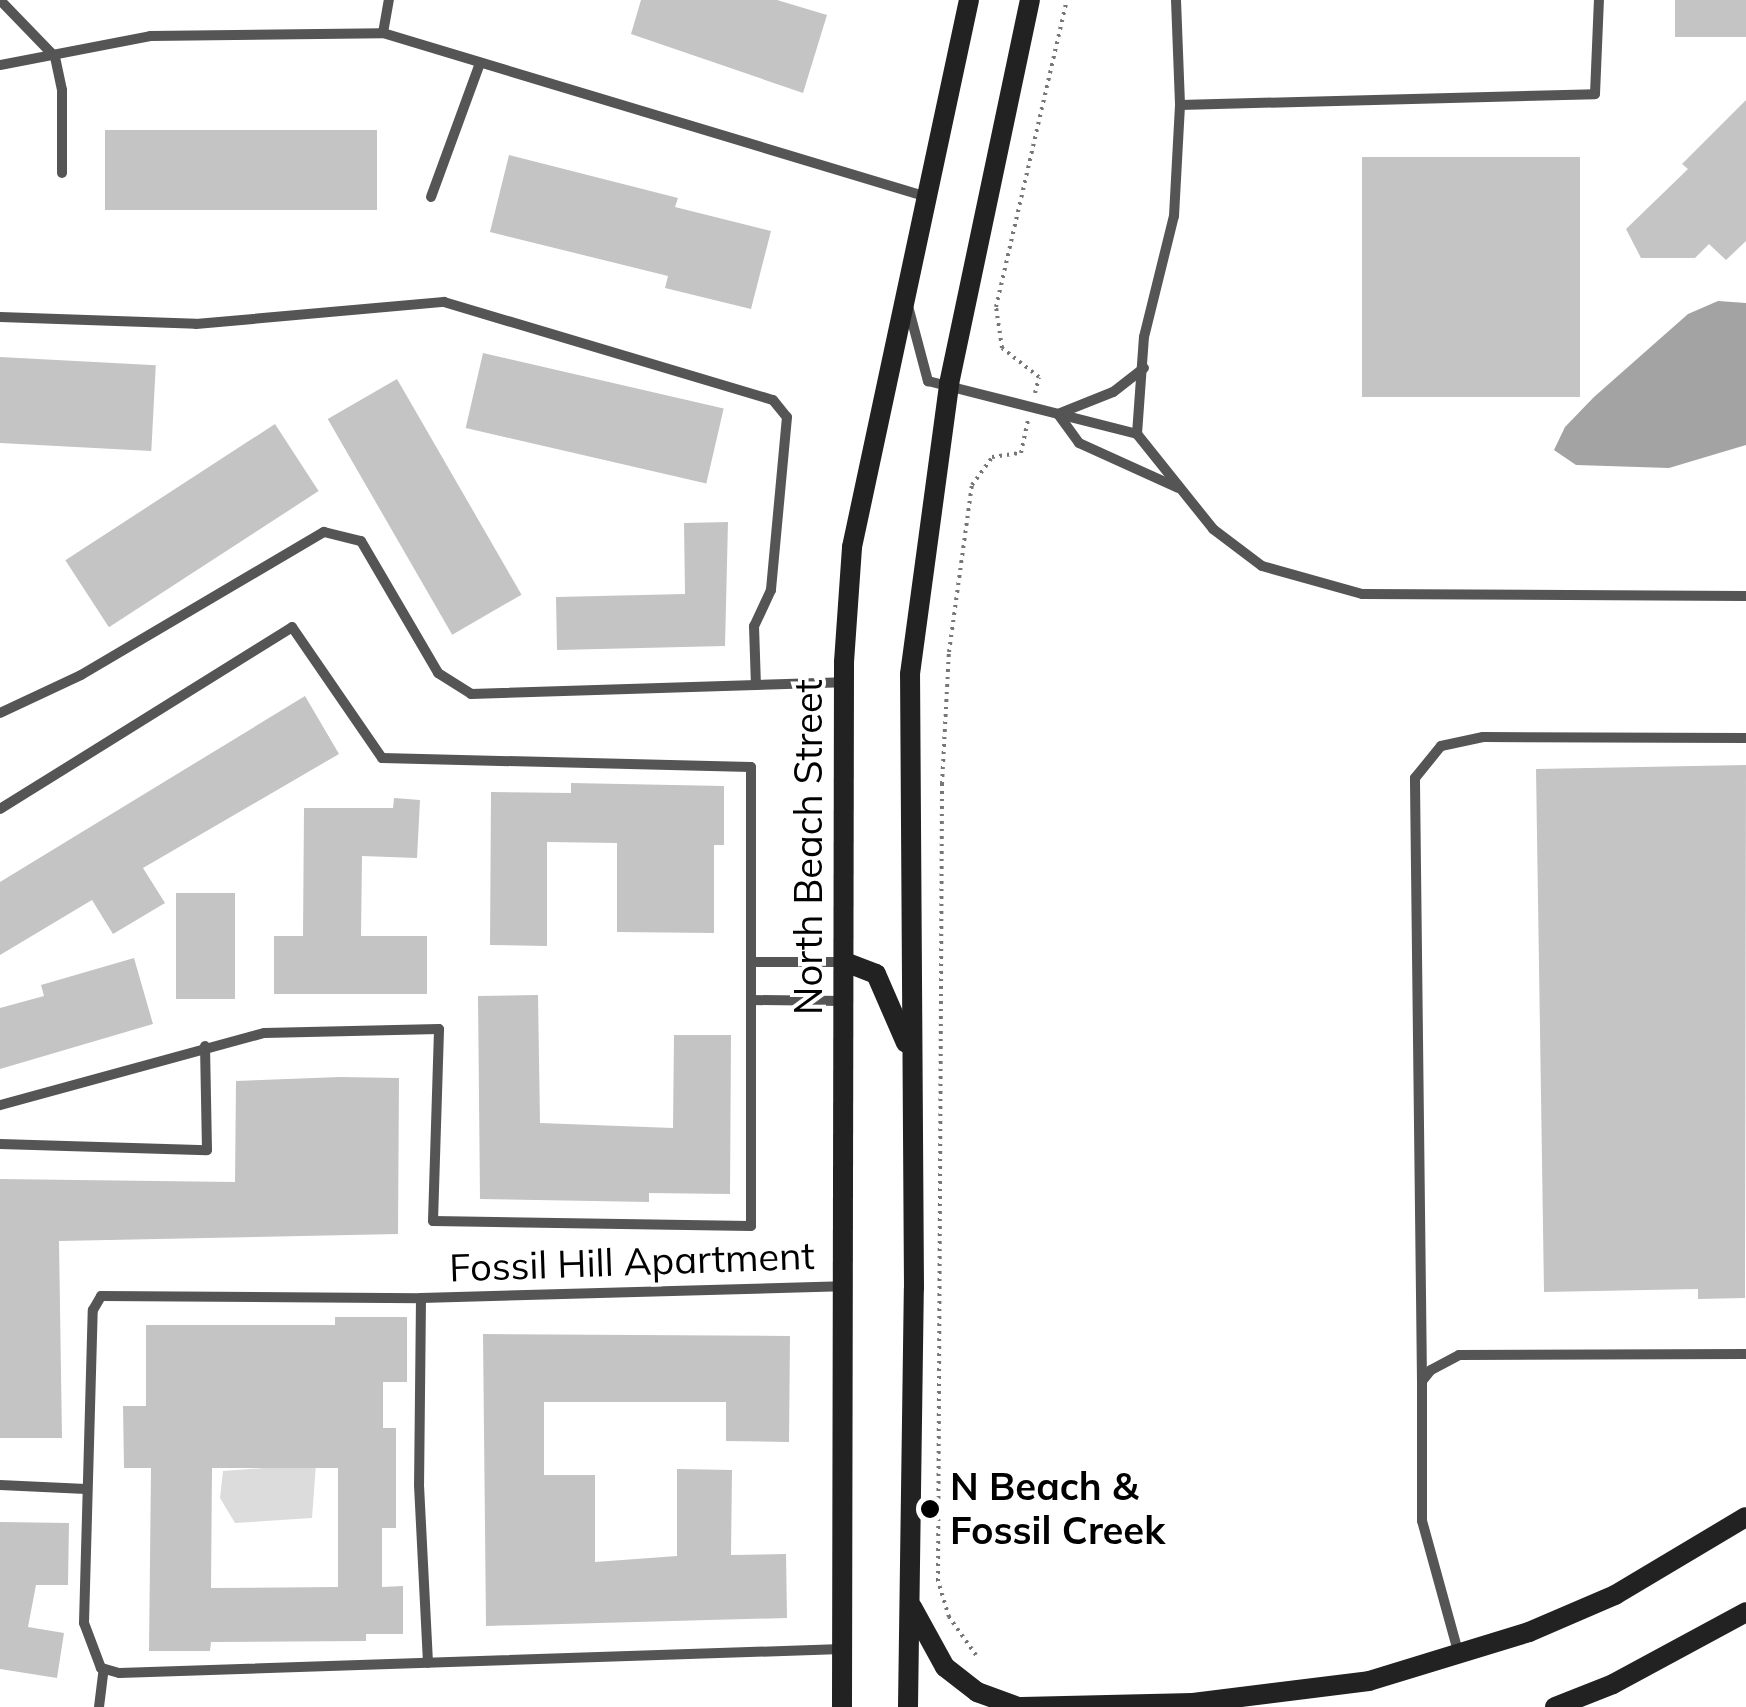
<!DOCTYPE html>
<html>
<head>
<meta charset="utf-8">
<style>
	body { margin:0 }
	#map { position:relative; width:1746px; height:1707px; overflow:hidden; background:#fff; font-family:Mulish,sans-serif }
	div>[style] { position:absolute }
	.green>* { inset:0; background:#dcdcdc }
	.water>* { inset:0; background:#a3a3a3 }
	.building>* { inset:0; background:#c4c4c4; transform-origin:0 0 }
	.path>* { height:4px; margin-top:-2px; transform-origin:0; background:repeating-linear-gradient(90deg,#777 0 2.5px,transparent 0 7.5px) }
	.lane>* { height:10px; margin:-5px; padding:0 5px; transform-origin:5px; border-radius:5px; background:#555 }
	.secondary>* { height:20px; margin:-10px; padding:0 10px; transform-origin:10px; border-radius:10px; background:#222 }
	.dots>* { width:28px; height:28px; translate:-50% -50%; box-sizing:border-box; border:5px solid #fff; border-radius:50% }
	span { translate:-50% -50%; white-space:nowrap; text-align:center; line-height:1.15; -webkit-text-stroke:8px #fff; paint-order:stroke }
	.street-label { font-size:38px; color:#000 }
	.poi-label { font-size:38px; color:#000; font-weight:700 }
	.left { translate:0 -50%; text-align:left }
</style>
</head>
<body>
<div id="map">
	<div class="green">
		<i style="clip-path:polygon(316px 1464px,312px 1518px,235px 1523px,220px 1498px,223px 1471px)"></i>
	</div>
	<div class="water">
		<i style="clip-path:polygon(1718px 301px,1746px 303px,1746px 445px,1669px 468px,1576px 465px,1554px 450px,1565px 427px,1594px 397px,1688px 314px)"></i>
	</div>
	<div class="building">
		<i style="clip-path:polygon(641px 0,777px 0,827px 15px,803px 93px,631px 34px)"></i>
		<i style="left:1675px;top:0;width:71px;height:37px"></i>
		<i style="clip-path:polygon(1746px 100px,1746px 241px,1726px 260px,1709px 244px,1695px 258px,1641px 258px,1626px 229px,1688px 169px,1682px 164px)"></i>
		<i style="left:105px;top:130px;width:272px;height:80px"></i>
		<i style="clip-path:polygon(509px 155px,678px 198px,675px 207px,771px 231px,751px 309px,665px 288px,668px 276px,490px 232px)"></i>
		<i style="left:1362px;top:157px;width:218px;height:240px"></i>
		<i style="left:483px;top:353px;width:247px;height:77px;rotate:13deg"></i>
		<i style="left:0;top:357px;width:156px;height:86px;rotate:3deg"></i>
		<i style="left:397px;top:379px;width:249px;height:80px;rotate:60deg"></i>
		<i style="left:275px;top:424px;width:80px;height:250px;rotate:57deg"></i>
		<i style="clip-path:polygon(728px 522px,725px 646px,557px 650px,556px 597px,685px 594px,684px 523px)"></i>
		<i style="clip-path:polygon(305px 696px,339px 754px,143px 868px,165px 903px,113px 934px,92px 900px,0 955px,0 882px)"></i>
		<i style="clip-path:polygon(1746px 765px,1745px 1298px,1698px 1299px,1698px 1289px,1544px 1292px,1536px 769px)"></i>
		<i style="clip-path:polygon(571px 783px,724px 786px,724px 845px,714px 845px,714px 933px,617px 932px,617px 843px,547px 842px,547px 946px,490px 945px,491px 792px,571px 793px)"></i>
		<i style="clip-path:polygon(394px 798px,420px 800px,417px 858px,362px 856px,361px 936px,427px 936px,427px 994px,274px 994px,274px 936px,303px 936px,304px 808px,393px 808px)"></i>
		<i style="left:176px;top:893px;width:59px;height:106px"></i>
		<i style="clip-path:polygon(134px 958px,153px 1024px,0 1069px,0 1008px,44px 996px,41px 985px)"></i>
		<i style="clip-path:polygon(538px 995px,540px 1123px,673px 1128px,674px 1035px,731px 1035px,730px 1194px,649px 1193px,649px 1202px,480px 1199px,478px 996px)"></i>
		<i style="clip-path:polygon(340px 1077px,399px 1078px,398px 1234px,59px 1241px,62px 1438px,0 1438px,0 1179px,235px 1182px,236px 1081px)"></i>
		<i style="clip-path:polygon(evenodd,335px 1317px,407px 1317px,407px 1382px,383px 1382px,383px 1428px,396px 1428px,396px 1528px,382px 1528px,382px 1587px,403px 1586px,403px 1634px,366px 1634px,366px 1641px,211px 1642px,210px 1651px,149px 1651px,151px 1468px,124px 1468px,123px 1406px,146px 1406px,146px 1325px,335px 1325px,335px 1317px,212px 1468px,338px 1468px,338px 1587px,211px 1588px,212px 1468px)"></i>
		<i style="clip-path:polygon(483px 1334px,790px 1336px,789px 1442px,726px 1441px,726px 1402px,544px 1402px,544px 1475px,595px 1475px,595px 1562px,677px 1556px,677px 1469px,732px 1470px,731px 1555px,786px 1554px,787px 1618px,486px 1626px)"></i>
		<i style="clip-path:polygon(0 1522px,69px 1523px,68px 1585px,36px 1585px,28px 1627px,64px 1633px,57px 1678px,0 1669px)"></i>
	</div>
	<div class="path">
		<i style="left:1035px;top:393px;width:16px;rotate:-76deg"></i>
		<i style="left:1039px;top:377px;width:47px;rotate:-141.9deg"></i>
		<i style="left:1002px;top:348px;width:41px;rotate:-98.3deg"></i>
		<i style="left:996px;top:307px;width:315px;rotate:-77deg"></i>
		<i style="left:976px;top:1655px;width:47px;rotate:-125.4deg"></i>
		<i style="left:949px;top:1617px;width:38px;rotate:-107deg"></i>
		<i style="left:938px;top:1581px;width:797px;rotate:-89.71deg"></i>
		<i style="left:942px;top:784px;width:132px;rotate:-87deg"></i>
		<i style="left:949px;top:652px;width:169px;rotate:-82.2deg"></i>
		<i style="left:972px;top:485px;width:34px;rotate:-54deg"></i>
		<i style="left:992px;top:457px;width:29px;rotate:-8deg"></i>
		<i style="left:1021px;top:453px;width:33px;rotate:-78deg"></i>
	</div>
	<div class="lane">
		<i style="left:0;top:0;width:79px;rotate:46deg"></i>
		<i style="left:55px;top:57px;width:34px;rotate:78deg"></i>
		<i style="left:62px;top:90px;width:83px;rotate:90deg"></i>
		<i style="left:1176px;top:0;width:105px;rotate:87.8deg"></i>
		<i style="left:383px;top:33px;width:34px;rotate:-80deg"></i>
		<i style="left:0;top:65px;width:153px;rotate:-10.9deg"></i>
		<i style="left:150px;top:36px;width:233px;rotate:-0.7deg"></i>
		<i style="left:383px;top:33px;width:565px;rotate:16.77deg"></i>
		<i style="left:431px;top:197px;width:143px;rotate:-69.9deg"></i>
		<i style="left:908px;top:306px;width:78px;rotate:75.1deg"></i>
		<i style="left:928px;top:381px;width:216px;rotate:14.2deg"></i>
		<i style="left:1137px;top:434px;width:122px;rotate:51.3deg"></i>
		<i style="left:1213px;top:529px;width:61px;rotate:37.1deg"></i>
		<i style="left:1262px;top:566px;width:104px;rotate:15.6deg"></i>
		<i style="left:1362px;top:594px;width:384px;rotate:0.3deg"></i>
		<i style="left:0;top:317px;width:196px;rotate:2deg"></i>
		<i style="left:196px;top:324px;width:249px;rotate:-5.1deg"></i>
		<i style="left:444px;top:302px;width:343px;rotate:16.6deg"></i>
		<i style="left:773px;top:400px;width:22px;rotate:51deg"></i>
		<i style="left:787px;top:417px;width:174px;rotate:95.3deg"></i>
		<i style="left:771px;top:590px;width:40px;rotate:115deg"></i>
		<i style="left:754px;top:626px;width:59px;rotate:88.1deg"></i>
		<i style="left:1144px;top:368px;width:39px;rotate:142deg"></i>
		<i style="left:1113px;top:392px;width:59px;rotate:158.2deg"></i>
		<i style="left:1058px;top:414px;width:36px;rotate:54deg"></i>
		<i style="left:1079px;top:443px;width:109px;rotate:24.4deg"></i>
		<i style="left:1137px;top:434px;width:97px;rotate:-85.9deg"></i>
		<i style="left:1144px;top:337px;width:125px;rotate:-76.1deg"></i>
		<i style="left:1174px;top:216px;width:111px;rotate:-86.9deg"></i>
		<i style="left:1180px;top:105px;width:415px;rotate:-1.5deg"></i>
		<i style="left:1595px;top:94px;width:94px;rotate:-87.6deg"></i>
		<i style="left:0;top:713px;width:89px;rotate:-25.1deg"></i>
		<i style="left:81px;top:675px;width:282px;rotate:-30.5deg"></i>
		<i style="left:324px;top:532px;width:38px;rotate:14deg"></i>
		<i style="left:361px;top:541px;width:153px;rotate:59.7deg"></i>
		<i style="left:438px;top:673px;width:39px;rotate:32deg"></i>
		<i style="left:471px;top:694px;width:372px;rotate:-1.8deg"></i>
		<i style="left:0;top:809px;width:344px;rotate:-31.9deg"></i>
		<i style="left:292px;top:627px;width:159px;rotate:55.5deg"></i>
		<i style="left:382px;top:758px;width:369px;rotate:1.4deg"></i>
		<i style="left:751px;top:767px;width:459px;rotate:90deg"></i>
		<i style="left:751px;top:1226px;width:318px;rotate:-179.1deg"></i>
		<i style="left:433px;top:1221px;width:192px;rotate:-88.2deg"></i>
		<i style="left:439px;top:1029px;width:175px;rotate:178.7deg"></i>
		<i style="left:264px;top:1033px;width:274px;rotate:164.7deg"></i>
		<i style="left:751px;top:962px;width:93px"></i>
		<i style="left:751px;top:1000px;width:93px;rotate:0.6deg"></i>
		<i style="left:0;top:1144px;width:207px;rotate:1.7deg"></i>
		<i style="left:207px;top:1150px;width:104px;rotate:-91.1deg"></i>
		<i style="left:421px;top:1298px;width:187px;rotate:90.6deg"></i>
		<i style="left:419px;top:1485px;width:178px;rotate:87.1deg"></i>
		<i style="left:1422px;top:1381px;width:603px;rotate:-90.67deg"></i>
		<i style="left:1415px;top:778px;width:41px;rotate:-50.9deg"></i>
		<i style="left:1441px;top:746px;width:43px;rotate:-12.1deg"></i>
		<i style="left:1483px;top:737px;width:263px;rotate:0.2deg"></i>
		<i style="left:0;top:1485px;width:86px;rotate:2.7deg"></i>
		<i style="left:842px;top:1649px;width:723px;rotate:178.1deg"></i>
		<i style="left:119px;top:1673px;width:19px;rotate:-164deg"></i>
		<i style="left:101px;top:1668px;width:48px;rotate:-110.7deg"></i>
		<i style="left:84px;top:1623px;width:313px;rotate:-88.4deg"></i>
		<i style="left:93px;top:1310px;width:16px;rotate:-60deg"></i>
		<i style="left:101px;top:1296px;width:320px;rotate:0.4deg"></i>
		<i style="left:421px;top:1298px;width:421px;rotate:-1.6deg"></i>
		<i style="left:1459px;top:1655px;width:139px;rotate:-105.4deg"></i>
		<i style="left:1422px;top:1521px;width:140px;rotate:-90deg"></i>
		<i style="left:1422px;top:1381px;width:14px;rotate:-51deg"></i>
		<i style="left:1431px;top:1370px;width:32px;rotate:-28deg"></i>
		<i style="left:1459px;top:1355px;width:287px;rotate:-0.2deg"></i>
		<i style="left:99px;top:1707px;width:38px;rotate:-83deg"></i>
	</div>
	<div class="secondary">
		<i style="left:845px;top:962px;width:33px;rotate:21deg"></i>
		<i style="left:876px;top:974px;width:75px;rotate:66.5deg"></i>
		<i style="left:912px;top:1607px;width:68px;rotate:61.2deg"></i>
		<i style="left:945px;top:1667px;width:41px;rotate:38deg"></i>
		<i style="left:977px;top:1692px;width:44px;rotate:20.1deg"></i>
		<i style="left:842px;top:1707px;width:1045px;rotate:-89.89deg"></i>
		<i style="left:844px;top:662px;width:115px;rotate:-86deg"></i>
		<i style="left:852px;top:547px;width:559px;rotate:-77.93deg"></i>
		<i style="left:908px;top:1707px;width:419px;rotate:-89.2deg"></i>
		<i style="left:914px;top:1288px;width:614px;rotate:-90.37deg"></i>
		<i style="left:910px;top:674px;width:293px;rotate:-82.3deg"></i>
		<i style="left:949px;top:384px;width:392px;rotate:-78.1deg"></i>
		<i style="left:1022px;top:1707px;width:171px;rotate:-1.3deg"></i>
		<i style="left:1193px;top:1703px;width:177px;rotate:-7.1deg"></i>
		<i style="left:1369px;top:1681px;width:167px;rotate:-17deg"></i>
		<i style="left:1529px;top:1632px;width:94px;rotate:-23.3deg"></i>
		<i style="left:1615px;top:1595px;width:152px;rotate:-30.8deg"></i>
		<i style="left:1555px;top:1707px;width:62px;rotate:-21.6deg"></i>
		<i style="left:1613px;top:1684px;width:151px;rotate:-28.4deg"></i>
	</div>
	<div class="dots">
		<i style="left:930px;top:1509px;background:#000"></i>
	</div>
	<div class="street-label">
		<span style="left:809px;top:847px;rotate:-90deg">North Beach Street</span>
		<span style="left:632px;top:1262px;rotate:-2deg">Fossil Hill Apartment</span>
	</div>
	<div class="poi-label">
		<span class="left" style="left:950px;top:1509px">N Beach &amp;<br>Fossil Creek</span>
	</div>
</div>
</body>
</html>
